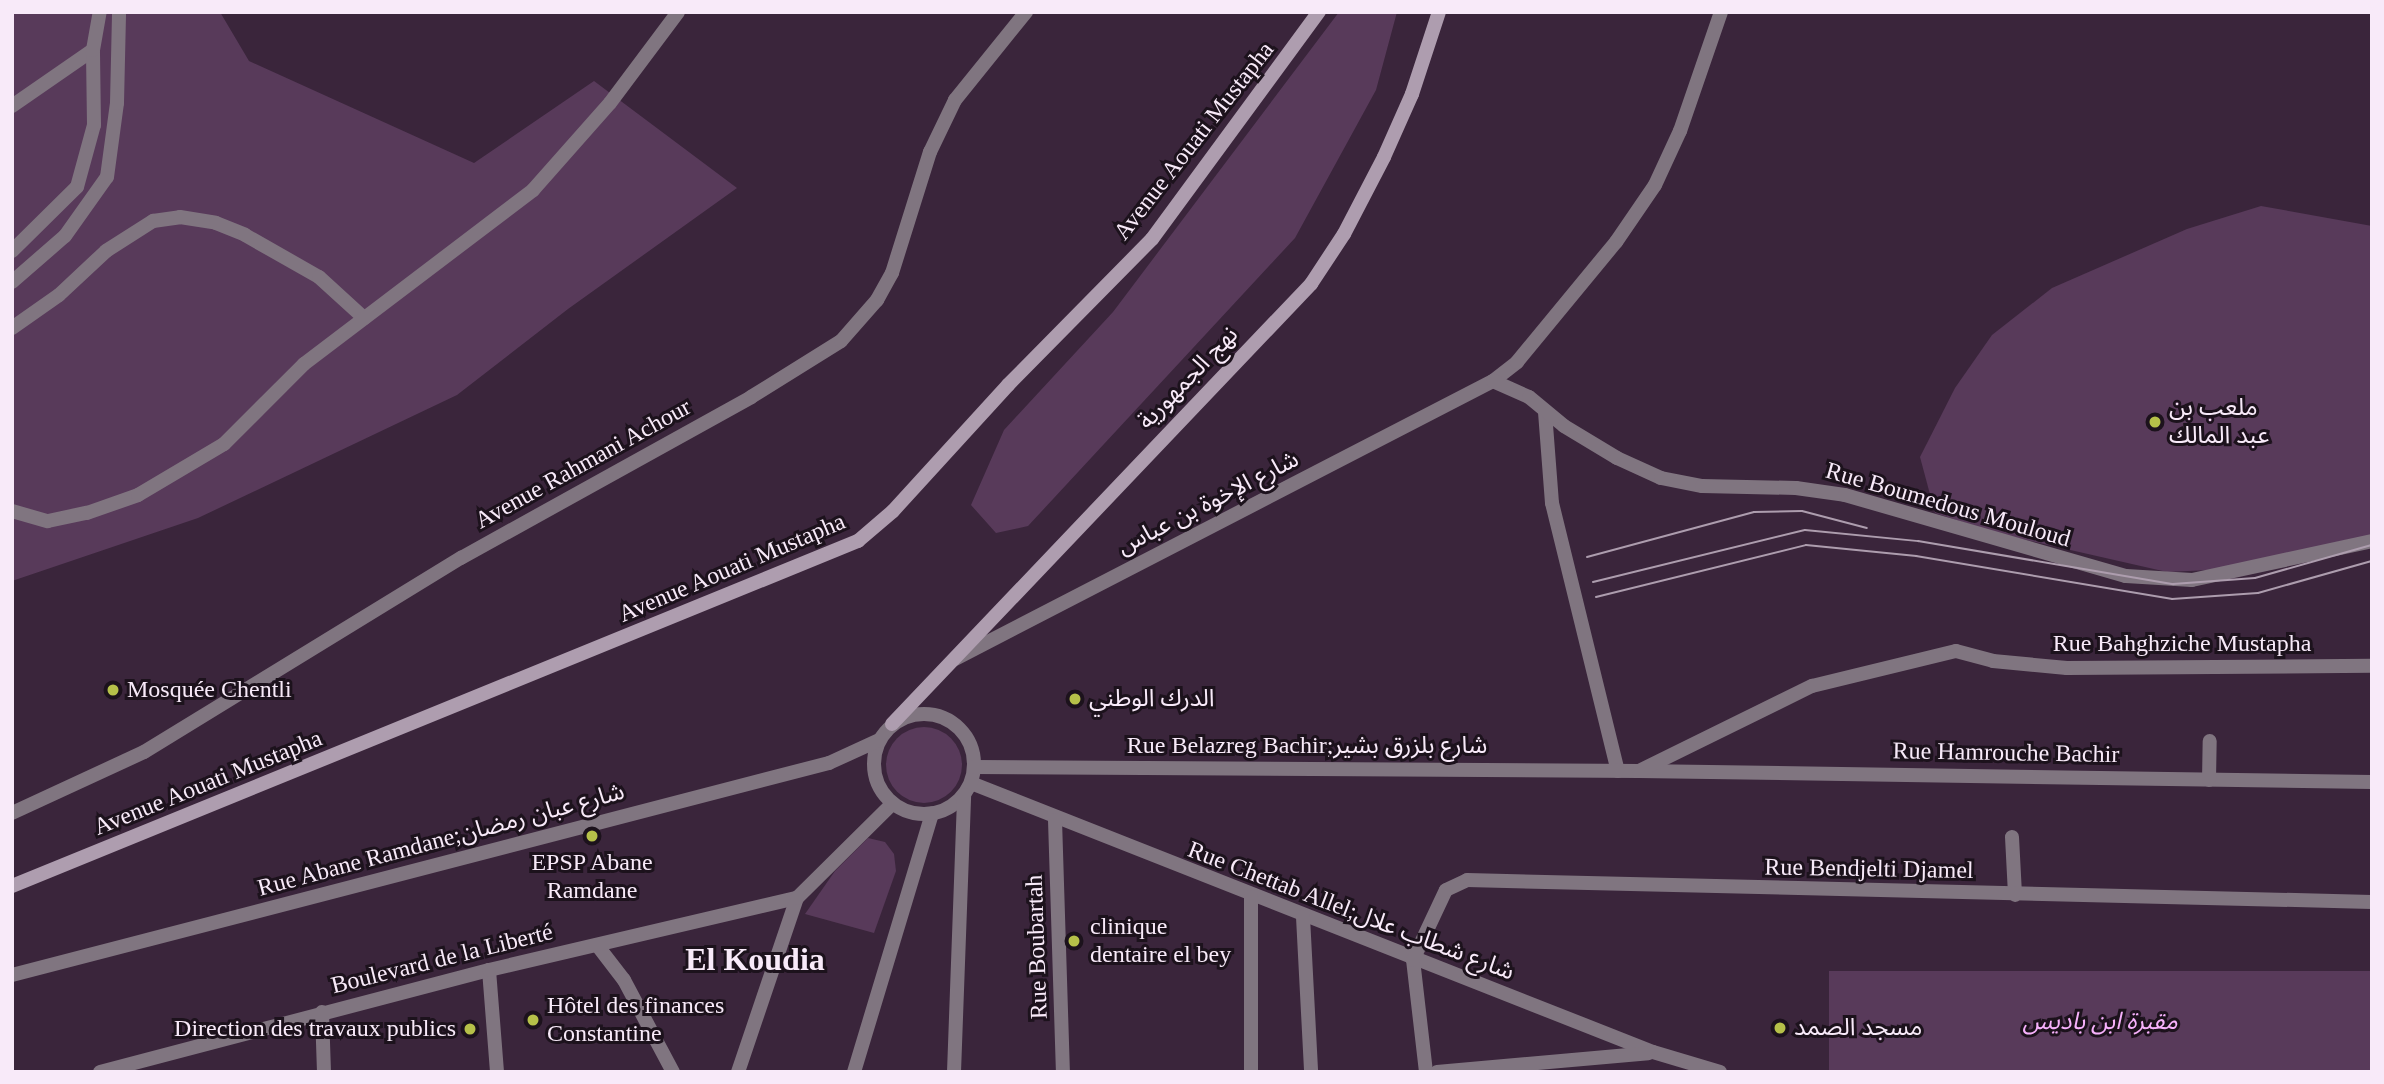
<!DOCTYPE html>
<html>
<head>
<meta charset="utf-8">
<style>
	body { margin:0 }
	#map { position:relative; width:2384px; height:1084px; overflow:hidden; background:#3a253b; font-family:"Times New Roman","Noto Sans Arabic",serif }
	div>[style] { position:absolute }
	.green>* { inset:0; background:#583a5a; transform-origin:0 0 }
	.round { border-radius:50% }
	.minor>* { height:14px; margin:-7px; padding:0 7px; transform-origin:7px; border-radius:7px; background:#807580 }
	.tertiary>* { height:14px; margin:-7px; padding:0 7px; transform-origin:7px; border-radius:7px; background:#807580 }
	.tertiary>.ring { margin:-7px; padding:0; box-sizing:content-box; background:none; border:14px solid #807580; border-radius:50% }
	.secondary>* { height:14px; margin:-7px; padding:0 7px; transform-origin:7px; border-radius:7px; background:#ae9daf }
	.tram>* { height:2px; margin:-1px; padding:0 1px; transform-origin:1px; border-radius:1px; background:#ad9dae }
	.dots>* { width:19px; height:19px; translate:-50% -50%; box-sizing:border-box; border:4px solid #1c121c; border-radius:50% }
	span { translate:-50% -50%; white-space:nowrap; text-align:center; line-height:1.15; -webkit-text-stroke:6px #1c121c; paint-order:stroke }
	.street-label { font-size:24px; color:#f8eaf9 }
	.poi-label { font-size:24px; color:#f8eaf9 }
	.left { translate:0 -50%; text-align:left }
	.right { translate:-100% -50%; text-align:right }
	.park-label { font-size:24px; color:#f7b1fc; font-style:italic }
	.district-label { font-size:32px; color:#f8eaf9; font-weight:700 }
	.frame { position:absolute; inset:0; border:14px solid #f8eaf9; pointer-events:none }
</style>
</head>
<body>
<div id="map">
	<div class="green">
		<i style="clip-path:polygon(12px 12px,220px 12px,249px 61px,474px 163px,594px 81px,737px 188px,568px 309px,457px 395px,198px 518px,12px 581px)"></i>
		<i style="clip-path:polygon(1339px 12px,1397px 12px,1376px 90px,1295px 238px,1028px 526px,996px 533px,971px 505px,1004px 430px,1113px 312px)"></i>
		<i style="clip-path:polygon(2261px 206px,2372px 226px,2372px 538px,2231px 569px,2167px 572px,1996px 533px,1935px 513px,1920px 457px,1955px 388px,1992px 335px,2052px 288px,2187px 229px)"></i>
		<i class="round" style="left:886px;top:727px;width:76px;height:76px"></i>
		<i style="clip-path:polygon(868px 838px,885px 842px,894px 854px,896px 871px,874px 933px,805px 914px,835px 871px)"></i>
		<i style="left:2372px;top:971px;width:101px;height:543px;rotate:90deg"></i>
	</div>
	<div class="minor">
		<i style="left:12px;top:106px;width:98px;rotate:-34.7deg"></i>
		<i style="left:12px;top:251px;width:91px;rotate:-44.6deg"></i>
		<i style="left:77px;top:187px;width:64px;rotate:-74.7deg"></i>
		<i style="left:94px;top:125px;width:75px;rotate:-90.8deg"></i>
		<i style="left:93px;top:50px;width:39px;rotate:-80deg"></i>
		<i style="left:12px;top:282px;width:70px;rotate:-41deg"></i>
		<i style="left:65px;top:236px;width:72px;rotate:-54.6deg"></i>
		<i style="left:107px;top:177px;width:75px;rotate:-82.3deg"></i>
		<i style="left:117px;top:103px;width:91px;rotate:-88.7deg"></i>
		<i style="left:12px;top:328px;width:57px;rotate:-35.1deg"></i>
		<i style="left:59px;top:295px;width:64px;rotate:-43.1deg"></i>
		<i style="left:106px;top:251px;width:56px;rotate:-32.6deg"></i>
		<i style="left:153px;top:221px;width:27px;rotate:-8deg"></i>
		<i style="left:180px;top:217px;width:36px;rotate:9deg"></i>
		<i style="left:216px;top:223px;width:31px;rotate:22deg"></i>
		<i style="left:245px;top:235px;width:85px;rotate:29.6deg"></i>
		<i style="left:319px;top:277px;width:61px;rotate:42.3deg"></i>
		<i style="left:1493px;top:381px;width:31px;rotate:-38deg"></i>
		<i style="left:1517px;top:362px;width:156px;rotate:-50.5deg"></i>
		<i style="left:1616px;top:242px;width:69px;rotate:-55.6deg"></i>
		<i style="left:1655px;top:185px;width:60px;rotate:-65.2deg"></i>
		<i style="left:1680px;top:131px;width:126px;rotate:-71deg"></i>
		<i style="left:1545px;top:412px;width:91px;rotate:85.6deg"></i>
		<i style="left:1552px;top:503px;width:276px;rotate:76.2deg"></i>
		<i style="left:12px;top:511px;width:37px;rotate:16deg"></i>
		<i style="left:48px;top:521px;width:40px;rotate:-12deg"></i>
		<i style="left:87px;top:513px;width:54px;rotate:-19.4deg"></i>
		<i style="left:138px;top:495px;width:100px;rotate:-30.7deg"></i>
		<i style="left:224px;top:444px;width:113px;rotate:-45deg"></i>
		<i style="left:304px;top:364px;width:288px;rotate:-37.2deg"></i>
		<i style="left:533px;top:190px;width:116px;rotate:-48.5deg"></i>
		<i style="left:610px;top:103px;width:114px;rotate:-53.2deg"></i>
		<i style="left:1639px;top:771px;width:733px;rotate:0.86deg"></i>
		<i style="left:2209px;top:780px;width:39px;rotate:-89deg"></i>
		<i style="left:971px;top:783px;width:733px;rotate:21.53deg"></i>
		<i style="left:1653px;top:1052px;width:70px;rotate:16.6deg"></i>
		<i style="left:1055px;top:820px;width:252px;rotate:88.2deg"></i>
		<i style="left:2012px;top:837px;width:58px;rotate:87deg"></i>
		<i style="left:1303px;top:917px;width:155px;rotate:87deg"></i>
		<i style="left:597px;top:945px;width:44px;rotate:52.4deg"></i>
		<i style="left:624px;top:980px;width:104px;rotate:62deg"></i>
		<i style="left:489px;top:970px;width:102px;rotate:85.5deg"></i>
		<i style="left:322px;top:1012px;width:60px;rotate:88.1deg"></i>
		<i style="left:100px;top:1072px;width:402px;rotate:-14.7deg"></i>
		<i style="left:489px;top:970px;width:316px;rotate:-13.2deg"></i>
		<i style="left:738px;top:1072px;width:184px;rotate:-71.3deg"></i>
		<i style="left:797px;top:898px;width:134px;rotate:-44.7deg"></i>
		<i style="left:854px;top:1072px;width:270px;rotate:-73.2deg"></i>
		<i style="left:1251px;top:1072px;width:175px;rotate:-90deg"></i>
		<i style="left:1426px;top:1072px;width:113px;rotate:-96.6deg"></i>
		<i style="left:1413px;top:960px;width:77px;rotate:-64.8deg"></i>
		<i style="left:1446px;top:890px;width:23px;rotate:-25deg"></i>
		<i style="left:1467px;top:880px;width:905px;rotate:1.39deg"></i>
		<i style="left:1437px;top:1072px;width:212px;rotate:-5.1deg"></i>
	</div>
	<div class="tertiary">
		<i style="left:955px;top:659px;width:606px;rotate:-27.33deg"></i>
		<i style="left:1493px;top:381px;width:39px;rotate:24deg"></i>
		<i style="left:1529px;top:397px;width:45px;rotate:39.6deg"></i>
		<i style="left:1564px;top:426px;width:62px;rotate:31.1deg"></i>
		<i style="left:1617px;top:458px;width:48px;rotate:24.4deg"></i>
		<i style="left:1661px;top:478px;width:42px;rotate:11deg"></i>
		<i style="left:1702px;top:486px;width:94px;rotate:1.2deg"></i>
		<i style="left:1796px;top:488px;width:49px;rotate:8.1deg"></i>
		<i style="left:1845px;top:495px;width:292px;rotate:16.1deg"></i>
		<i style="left:2126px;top:576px;width:66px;rotate:3.5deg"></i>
		<i style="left:2192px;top:580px;width:184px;rotate:-12.2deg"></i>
		<i class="ring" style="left:874px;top:714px;width:86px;height:86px"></i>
		<i style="left:974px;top:767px;width:665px;rotate:0.34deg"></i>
		<i style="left:1639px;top:771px;width:193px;rotate:-26.2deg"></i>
		<i style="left:1812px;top:686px;width:148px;rotate:-13.7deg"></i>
		<i style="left:1956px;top:651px;width:38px;rotate:15deg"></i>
		<i style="left:1993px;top:661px;width:74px;rotate:5.4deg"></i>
		<i style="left:2067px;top:668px;width:305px;rotate:-0.4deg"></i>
		<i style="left:12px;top:813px;width:145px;rotate:-24.8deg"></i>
		<i style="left:144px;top:752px;width:372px;rotate:-31.5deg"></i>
		<i style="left:461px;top:558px;width:332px;rotate:-29deg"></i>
		<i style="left:751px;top:397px;width:106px;rotate:-31.9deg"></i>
		<i style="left:841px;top:341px;width:55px;rotate:-48.7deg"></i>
		<i style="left:877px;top:300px;width:31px;rotate:-61deg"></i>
		<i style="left:892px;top:273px;width:127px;rotate:-72.6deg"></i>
		<i style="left:930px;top:152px;width:58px;rotate:-64.3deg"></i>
		<i style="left:955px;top:100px;width:113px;rotate:-51.1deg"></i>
		<i style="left:12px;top:975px;width:844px;rotate:-14.55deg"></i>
		<i style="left:829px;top:763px;width:55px;rotate:-24.7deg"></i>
		<i style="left:954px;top:1072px;width:277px;rotate:-87.9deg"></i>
	</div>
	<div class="secondary">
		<i style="left:892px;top:724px;width:608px;rotate:-46.4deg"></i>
		<i style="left:1311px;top:284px;width:60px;rotate:-56.6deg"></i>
		<i style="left:1344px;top:234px;width:87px;rotate:-62.5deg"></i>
		<i style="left:1384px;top:157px;width:69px;rotate:-66deg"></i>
		<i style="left:1412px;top:94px;width:86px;rotate:-71.8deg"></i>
		<i style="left:12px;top:886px;width:914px;rotate:-22.19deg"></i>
		<i style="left:858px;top:541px;width:46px;rotate:-40.6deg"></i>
		<i style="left:893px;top:511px;width:171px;rotate:-47.6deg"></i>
		<i style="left:1008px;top:385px;width:205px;rotate:-45.4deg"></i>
		<i style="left:1152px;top:239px;width:282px;rotate:-53.7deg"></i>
	</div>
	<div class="tram">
		<i style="left:1587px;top:557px;width:173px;rotate:-15.1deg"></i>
		<i style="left:1754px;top:512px;width:48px;rotate:-1.2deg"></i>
		<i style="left:1802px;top:511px;width:67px;rotate:14.7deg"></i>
		<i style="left:1593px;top:582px;width:218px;rotate:-13.8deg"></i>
		<i style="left:1805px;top:530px;width:114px;rotate:5.6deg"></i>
		<i style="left:1918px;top:541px;width:259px;rotate:9.6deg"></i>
		<i style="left:2173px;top:584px;width:82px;rotate:-4.2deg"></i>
		<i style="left:2255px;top:578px;width:122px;rotate:-15.8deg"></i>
		<i style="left:1596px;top:597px;width:216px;rotate:-13.9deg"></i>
		<i style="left:1806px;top:545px;width:111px;rotate:5.7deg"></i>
		<i style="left:1916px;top:556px;width:260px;rotate:9.5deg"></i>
		<i style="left:2172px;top:599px;width:86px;rotate:-4deg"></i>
		<i style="left:2258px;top:593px;width:118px;rotate:-15.7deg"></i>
	</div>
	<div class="dots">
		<i style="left:2155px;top:422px;background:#b6c149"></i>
		<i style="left:113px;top:690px;background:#b6c149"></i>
		<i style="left:1075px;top:699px;background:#b6c149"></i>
		<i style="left:592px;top:836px;background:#b6c149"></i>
		<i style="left:1074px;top:941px;background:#b6c149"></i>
		<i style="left:533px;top:1020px;background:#b6c149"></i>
		<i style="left:1780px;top:1028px;background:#b6c149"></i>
		<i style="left:470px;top:1029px;background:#b6c149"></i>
	</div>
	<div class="street-label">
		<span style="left:1194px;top:141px;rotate:-52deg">Avenue Aouati Mustapha</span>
		<span style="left:1188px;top:378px;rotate:-46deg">نهج الجمهورية</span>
		<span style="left:583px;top:464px;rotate:-29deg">Avenue Rahmani Achour</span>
		<span style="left:1208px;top:503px;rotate:-27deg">شارع الإخوة بن عباس</span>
		<span style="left:1948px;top:505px;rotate:16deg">Rue Boumedous Mouloud</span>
		<span style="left:732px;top:568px;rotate:-23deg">Avenue Aouati Mustapha</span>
		<span style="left:2182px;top:644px">Rue Bahghziche Mustapha</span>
		<span style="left:1307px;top:746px">Rue Belazreg Bachir;شارع بلزرق بشير</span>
		<span style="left:2006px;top:753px;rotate:1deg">Rue Hamrouche Bachir</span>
		<span style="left:208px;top:783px;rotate:-22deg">Avenue Aouati Mustapha</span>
		<span style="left:441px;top:840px;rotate:-15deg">Rue Abane Ramdane;شارع عبان رمضان</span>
		<span style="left:1869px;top:869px;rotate:1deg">Rue Bendjelti Djamel</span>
		<span style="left:1351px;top:911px;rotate:21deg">Rue Chettab Allel;شارع شطاب علال</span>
		<span style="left:1037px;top:947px;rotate:-92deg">Rue Boubartah</span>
		<span style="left:442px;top:959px;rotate:-14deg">Boulevard de la Liberté</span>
	</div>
	<div class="poi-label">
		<span class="left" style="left:2169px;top:422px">ملعب بن<br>عبد المالك</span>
		<span class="left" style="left:127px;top:690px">Mosquée Chentli</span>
		<span class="left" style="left:1089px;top:699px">الدرك الوطني</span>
		<span style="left:592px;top:877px">EPSP Abane<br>Ramdane</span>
		<span class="left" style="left:1090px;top:941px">clinique<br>dentaire el bey</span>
		<span class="left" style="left:547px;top:1020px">Hôtel des finances<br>Constantine</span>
		<span class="left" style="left:1794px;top:1028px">مسجد الصمد</span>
		<span class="right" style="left:456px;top:1029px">Direction des travaux publics</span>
	</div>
	<div class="park-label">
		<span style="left:2100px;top:1022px">مقبرة ابن باديس</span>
	</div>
	<div class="district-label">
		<span style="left:755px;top:959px">El Koudia</span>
	</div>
	<div class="frame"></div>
</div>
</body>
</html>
